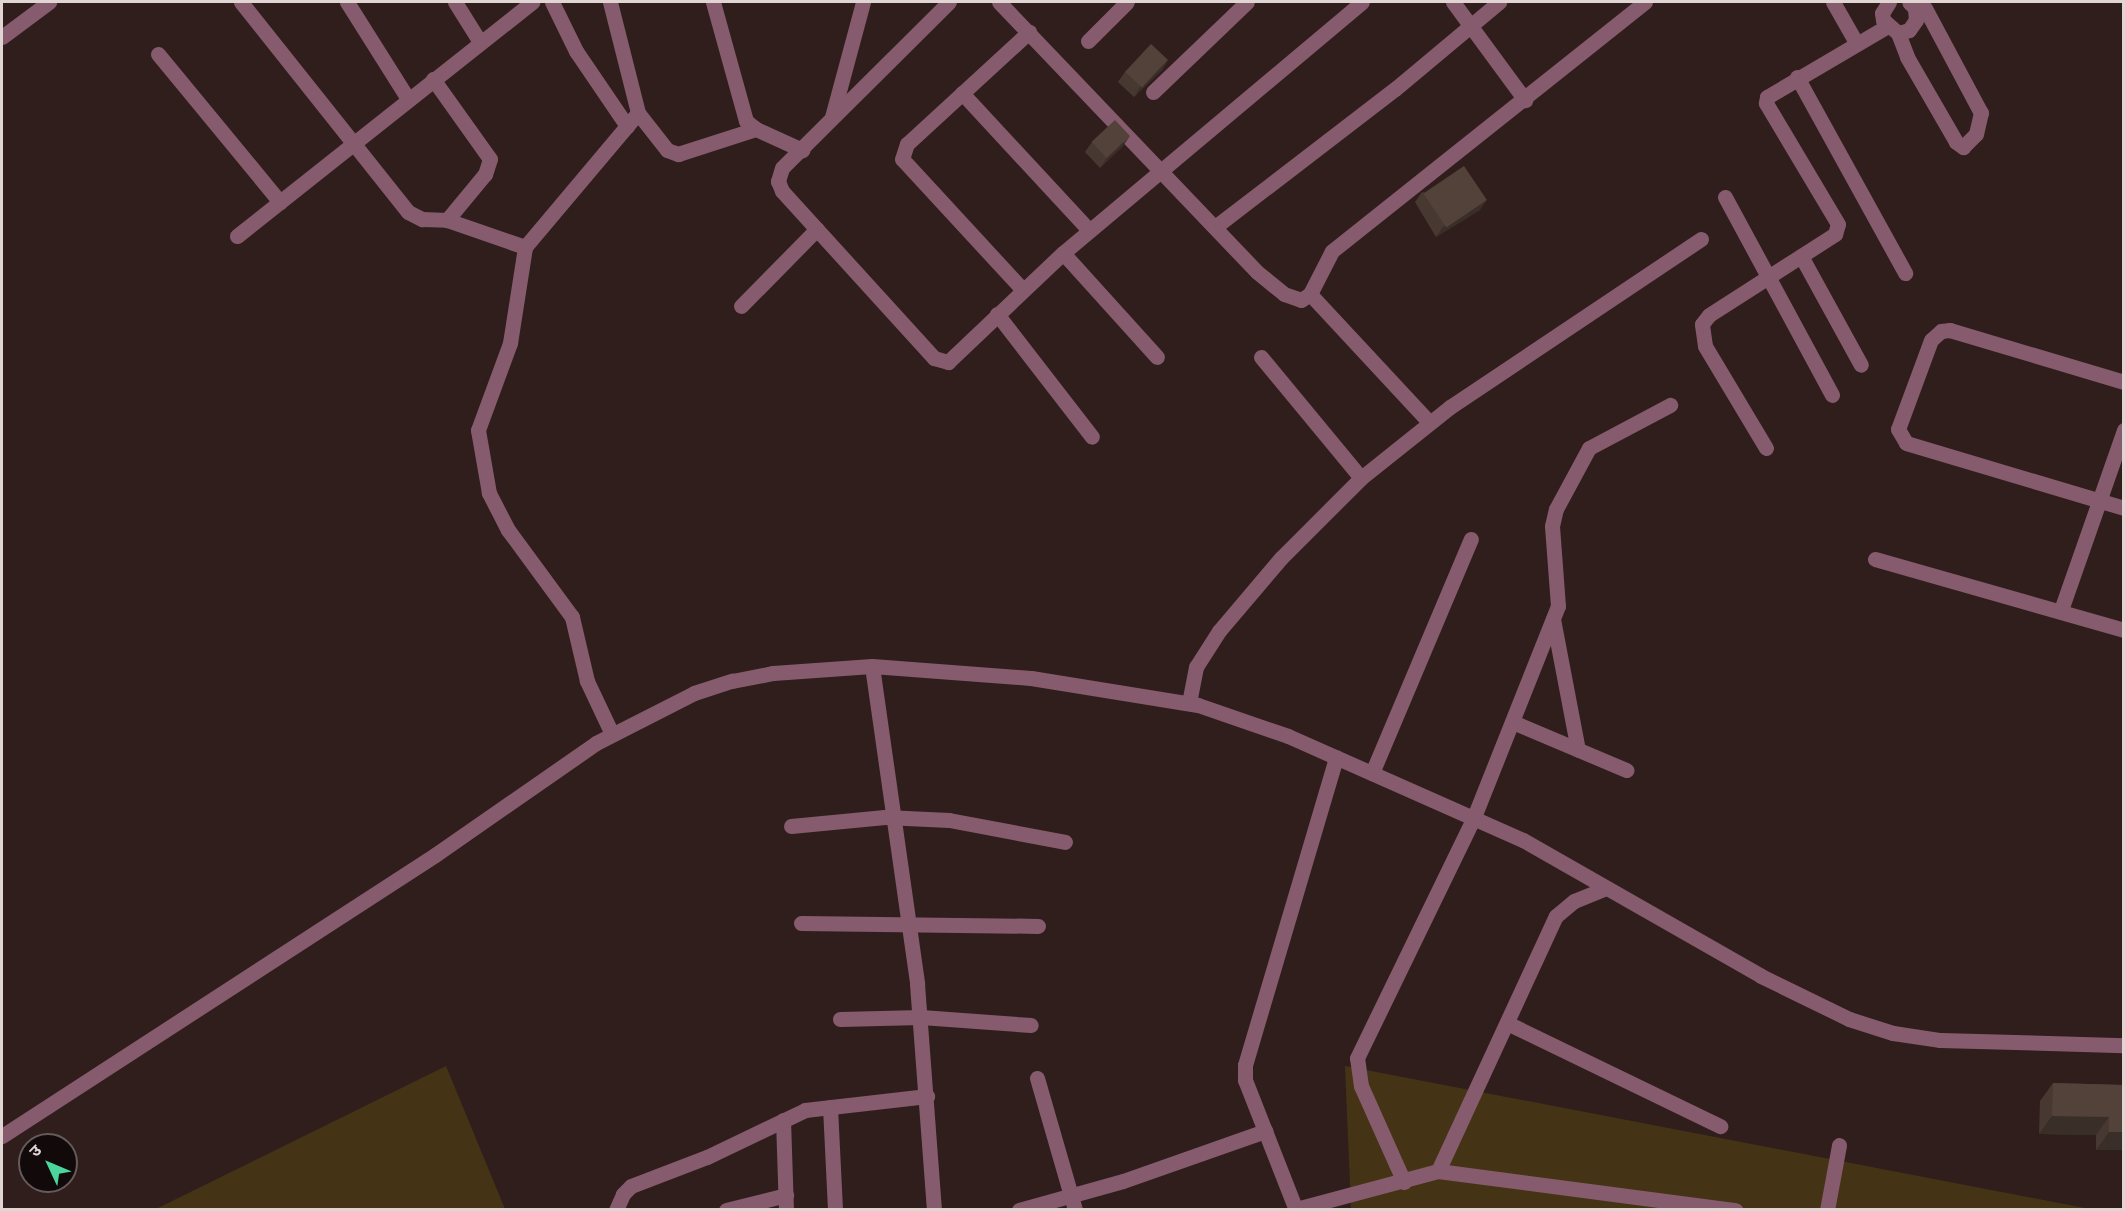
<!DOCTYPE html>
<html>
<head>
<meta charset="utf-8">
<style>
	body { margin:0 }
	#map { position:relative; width:2125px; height:1211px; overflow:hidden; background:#301e1d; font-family:"Sofia Sans Condensed","Noto Sans Devanagari",sans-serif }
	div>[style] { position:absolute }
	.green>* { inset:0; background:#453316 }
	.minor>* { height:15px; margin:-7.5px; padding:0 7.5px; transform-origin:7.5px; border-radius:7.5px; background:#875b6e }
	.wall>* { inset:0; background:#473931 }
	.shaded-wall>* { inset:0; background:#3a2e28 }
	.building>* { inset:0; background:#534239; transform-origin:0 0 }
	span { translate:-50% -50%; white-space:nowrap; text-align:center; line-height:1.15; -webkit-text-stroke:6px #120a0a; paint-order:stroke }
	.frame { position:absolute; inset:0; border:3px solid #e1d5d4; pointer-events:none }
	.north { position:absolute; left:18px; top:1133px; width:60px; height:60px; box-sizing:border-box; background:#120a0a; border:2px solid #655b5b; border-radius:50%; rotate:314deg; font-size:16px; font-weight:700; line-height:24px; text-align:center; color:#e1d5d4 }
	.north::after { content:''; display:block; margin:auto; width:21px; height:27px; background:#4bd49b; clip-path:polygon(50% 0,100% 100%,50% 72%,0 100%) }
</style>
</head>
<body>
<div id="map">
	<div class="green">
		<i style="clip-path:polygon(446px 1066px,505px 1209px,156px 1209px)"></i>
		<i style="clip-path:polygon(1345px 1066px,2090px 1209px,1351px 1209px)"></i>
	</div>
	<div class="minor">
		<i style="left:241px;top:2px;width:268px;rotate:51.5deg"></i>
		<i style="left:408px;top:212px;width:16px;rotate:27deg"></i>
		<i style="left:422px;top:219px;width:25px;rotate:2deg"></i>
		<i style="left:447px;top:220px;width:83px;rotate:19.1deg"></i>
		<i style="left:347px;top:2px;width:115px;rotate:57.8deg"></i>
		<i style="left:455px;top:2px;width:47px;rotate:58deg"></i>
		<i style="left:552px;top:2px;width:55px;rotate:63.9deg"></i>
		<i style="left:576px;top:51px;width:91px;rotate:55.8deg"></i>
		<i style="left:610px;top:2px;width:114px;rotate:75.8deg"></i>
		<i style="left:638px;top:113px;width:47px;rotate:51.9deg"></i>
		<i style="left:667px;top:150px;width:12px;rotate:20deg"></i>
		<i style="left:678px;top:154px;width:82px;rotate:-17.8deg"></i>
		<i style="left:713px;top:2px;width:123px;rotate:74.5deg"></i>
		<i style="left:746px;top:121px;width:13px;rotate:39deg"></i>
		<i style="left:756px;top:129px;width:51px;rotate:24.5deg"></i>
		<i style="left:949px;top:2px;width:235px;rotate:135.2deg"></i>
		<i style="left:782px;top:168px;width:14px;rotate:107deg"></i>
		<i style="left:778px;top:181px;width:11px;rotate:68deg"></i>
		<i style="left:782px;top:191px;width:226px;rotate:47.7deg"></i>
		<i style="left:934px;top:358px;width:15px;rotate:16deg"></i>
		<i style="left:948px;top:362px;width:158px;rotate:-43.5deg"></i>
		<i style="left:1063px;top:253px;width:390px;rotate:-40deg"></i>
		<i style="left:999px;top:2px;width:373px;rotate:46.3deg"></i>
		<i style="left:1257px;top:272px;width:35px;rotate:39deg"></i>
		<i style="left:1284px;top:294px;width:18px;rotate:19deg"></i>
		<i style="left:1301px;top:300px;width:11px;rotate:-34deg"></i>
		<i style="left:1310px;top:294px;width:48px;rotate:-62.9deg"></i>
		<i style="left:1332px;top:251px;width:400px;rotate:-38.5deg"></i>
		<i style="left:1453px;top:2px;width:122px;rotate:53.7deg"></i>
		<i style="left:1833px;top:2px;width:48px;rotate:60.3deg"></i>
		<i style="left:1889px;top:2px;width:13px;rotate:122deg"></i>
		<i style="left:1882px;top:13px;width:7px;rotate:82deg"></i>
		<i style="left:1883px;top:20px;width:20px;rotate:41deg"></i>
		<i style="left:1898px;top:33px;width:11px;rotate:-15deg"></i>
		<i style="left:1909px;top:30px;width:12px;rotate:-55deg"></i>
		<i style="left:1916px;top:20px;width:12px;rotate:-95deg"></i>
		<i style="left:1915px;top:8px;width:8px;rotate:-135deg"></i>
		<i style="left:1898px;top:33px;width:26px;rotate:69deg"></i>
		<i style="left:1907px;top:57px;width:98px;rotate:60deg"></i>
		<i style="left:1956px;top:142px;width:9px;rotate:36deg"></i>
		<i style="left:1963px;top:147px;width:18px;rotate:-45deg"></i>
		<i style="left:1976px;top:134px;width:22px;rotate:-77deg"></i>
		<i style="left:1981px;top:113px;width:119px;rotate:-118.1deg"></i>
		<i style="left:2px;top:37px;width:59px;rotate:-36.7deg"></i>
		<i style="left:1088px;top:41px;width:55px;rotate:-45deg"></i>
		<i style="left:158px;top:54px;width:192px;rotate:50.5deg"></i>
		<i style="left:1797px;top:77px;width:224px;rotate:61.1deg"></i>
		<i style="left:433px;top:79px;width:98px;rotate:54.5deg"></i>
		<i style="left:490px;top:159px;width:16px;rotate:108deg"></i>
		<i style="left:485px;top:174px;width:60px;rotate:129.6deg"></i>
		<i style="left:1153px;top:92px;width:130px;rotate:-43.8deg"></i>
		<i style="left:962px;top:93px;width:187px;rotate:47.2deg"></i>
		<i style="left:832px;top:117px;width:119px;rotate:-74.9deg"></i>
		<i style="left:1725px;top:197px;width:225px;rotate:61.6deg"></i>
		<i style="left:1215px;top:227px;width:227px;rotate:-37.5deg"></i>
		<i style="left:1395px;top:89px;width:136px;rotate:-39.9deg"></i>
		<i style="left:237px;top:236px;width:377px;rotate:-38.4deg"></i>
		<i style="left:1063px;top:253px;width:140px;rotate:47.9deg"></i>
		<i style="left:1801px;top:256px;width:124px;rotate:61.2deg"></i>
		<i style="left:1023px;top:290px;width:178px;rotate:-132.7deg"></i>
		<i style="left:902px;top:159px;width:16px;rotate:-72deg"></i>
		<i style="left:907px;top:144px;width:166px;rotate:-42.6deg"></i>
		<i style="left:1310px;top:294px;width:175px;rotate:47.1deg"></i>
		<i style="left:741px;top:306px;width:108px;rotate:-45.4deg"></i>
		<i style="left:997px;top:314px;width:155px;rotate:52.3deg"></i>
		<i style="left:1261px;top:357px;width:157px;rotate:50.4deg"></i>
		<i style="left:2124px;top:382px;width:182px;rotate:-163.4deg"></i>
		<i style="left:1950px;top:330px;width:9px;rotate:174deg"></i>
		<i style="left:1941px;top:331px;width:13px;rotate:138deg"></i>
		<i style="left:1931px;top:340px;width:95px;rotate:110.3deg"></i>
		<i style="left:1898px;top:429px;width:16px;rotate:60deg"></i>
		<i style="left:1906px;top:443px;width:227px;rotate:16.6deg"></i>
		<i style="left:1766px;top:448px;width:119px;rotate:-120.9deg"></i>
		<i style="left:1705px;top:346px;width:22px;rotate:-98deg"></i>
		<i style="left:1702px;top:324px;width:11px;rotate:-52deg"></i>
		<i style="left:1709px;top:315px;width:150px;rotate:-32.7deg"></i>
		<i style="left:1835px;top:234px;width:10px;rotate:-73deg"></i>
		<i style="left:1838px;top:224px;width:141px;rotate:-120.8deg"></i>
		<i style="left:1766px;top:103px;width:6px;rotate:-81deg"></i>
		<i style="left:1767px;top:97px;width:138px;rotate:-30.5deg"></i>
		<i style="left:1875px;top:559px;width:259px;rotate:15.9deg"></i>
		<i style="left:2061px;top:610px;width:191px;rotate:-70.7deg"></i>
		<i style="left:1553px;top:619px;width:133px;rotate:79.2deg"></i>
		<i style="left:872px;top:666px;width:321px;rotate:81.9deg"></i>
		<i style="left:917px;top:984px;width:227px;rotate:85.7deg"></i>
		<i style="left:1189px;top:703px;width:37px;rotate:-79deg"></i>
		<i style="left:1196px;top:667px;width:43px;rotate:-57.4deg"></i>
		<i style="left:1219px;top:631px;width:96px;rotate:-49.7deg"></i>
		<i style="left:1281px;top:558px;width:113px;rotate:-45deg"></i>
		<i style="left:1361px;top:478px;width:114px;rotate:-38.6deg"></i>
		<i style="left:1450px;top:407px;width:302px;rotate:-33.8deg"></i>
		<i style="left:1515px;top:723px;width:121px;rotate:22.9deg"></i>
		<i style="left:612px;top:734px;width:59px;rotate:-115.3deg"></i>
		<i style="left:587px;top:681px;width:66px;rotate:-103.2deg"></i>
		<i style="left:572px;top:617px;width:108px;rotate:-126.3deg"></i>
		<i style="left:508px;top:530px;width:42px;rotate:-117.2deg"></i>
		<i style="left:489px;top:493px;width:64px;rotate:-99.9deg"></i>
		<i style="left:478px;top:430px;width:93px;rotate:-69.8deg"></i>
		<i style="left:510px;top:343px;width:97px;rotate:-81.1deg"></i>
		<i style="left:525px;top:247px;width:175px;rotate:-49.9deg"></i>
		<i style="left:1372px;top:773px;width:254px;rotate:-67.1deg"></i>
		<i style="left:791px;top:826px;width:94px;rotate:-5.5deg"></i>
		<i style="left:885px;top:817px;width:64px;rotate:2.7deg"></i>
		<i style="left:949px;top:820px;width:118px;rotate:10.7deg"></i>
		<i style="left:801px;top:923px;width:237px;rotate:0.7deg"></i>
		<i style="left:840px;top:1019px;width:81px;rotate:-1.4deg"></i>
		<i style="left:921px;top:1017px;width:110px;rotate:4.2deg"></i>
		<i style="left:1507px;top:1023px;width:237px;rotate:25.8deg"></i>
		<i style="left:1037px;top:1078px;width:137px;rotate:73.9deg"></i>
		<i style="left:830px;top:1107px;width:103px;rotate:87.2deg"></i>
		<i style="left:783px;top:1120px;width:90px;rotate:88.1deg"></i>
		<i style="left:2px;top:1136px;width:516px;rotate:-32.98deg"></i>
		<i style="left:435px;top:855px;width:196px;rotate:-34.8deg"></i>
		<i style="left:596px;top:743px;width:110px;rotate:-27deg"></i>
		<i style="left:694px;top:693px;width:40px;rotate:-18deg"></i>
		<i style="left:732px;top:681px;width:42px;rotate:-11deg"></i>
		<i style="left:773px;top:673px;width:99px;rotate:-4deg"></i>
		<i style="left:872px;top:666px;width:159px;rotate:4.3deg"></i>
		<i style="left:1031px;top:678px;width:169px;rotate:9.2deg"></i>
		<i style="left:1198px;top:705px;width:95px;rotate:19deg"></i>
		<i style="left:1288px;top:736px;width:257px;rotate:23.9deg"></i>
		<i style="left:1523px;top:840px;width:274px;rotate:29.7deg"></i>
		<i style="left:1761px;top:976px;width:98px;rotate:26deg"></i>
		<i style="left:1849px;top:1019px;width:46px;rotate:17.7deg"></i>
		<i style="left:1893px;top:1033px;width:48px;rotate:8.5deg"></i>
		<i style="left:1940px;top:1040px;width:184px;rotate:1.6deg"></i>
		<i style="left:1438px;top:1171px;width:300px;rotate:7.5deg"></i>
		<i style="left:1404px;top:1182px;width:105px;rotate:-114.1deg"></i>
		<i style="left:1361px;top:1086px;width:28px;rotate:-98deg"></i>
		<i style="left:1357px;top:1058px;width:268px;rotate:-64.1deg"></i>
		<i style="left:1474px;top:817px;width:227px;rotate:-68.3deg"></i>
		<i style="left:1558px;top:606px;width:80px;rotate:-94.3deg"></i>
		<i style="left:1552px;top:526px;width:17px;rotate:-77deg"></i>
		<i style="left:1556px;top:509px;width:69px;rotate:-61.6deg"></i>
		<i style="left:1589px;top:448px;width:92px;rotate:-28deg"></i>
		<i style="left:1296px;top:1209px;width:147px;rotate:-15deg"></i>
		<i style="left:1438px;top:1171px;width:281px;rotate:-65.2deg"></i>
		<i style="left:1556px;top:916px;width:23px;rotate:-40deg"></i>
		<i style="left:1574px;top:901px;width:35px;rotate:-22deg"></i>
		<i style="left:616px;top:1210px;width:17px;rotate:-66deg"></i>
		<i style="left:623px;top:1194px;width:11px;rotate:-45deg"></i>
		<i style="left:631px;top:1186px;width:81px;rotate:-20.9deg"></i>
		<i style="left:707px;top:1157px;width:109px;rotate:-25.6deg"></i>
		<i style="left:805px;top:1110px;width:123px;rotate:-6.5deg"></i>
		<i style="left:726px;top:1210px;width:62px;rotate:-14deg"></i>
		<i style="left:1019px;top:1210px;width:108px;rotate:-15.6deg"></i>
		<i style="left:1123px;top:1181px;width:151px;rotate:-19.4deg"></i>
		<i style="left:1296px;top:1210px;width:140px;rotate:-111.4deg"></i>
		<i style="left:1245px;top:1080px;width:15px;rotate:-90deg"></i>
		<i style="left:1245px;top:1065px;width:321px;rotate:-73.5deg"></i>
		<i style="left:1827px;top:1210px;width:66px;rotate:-79.5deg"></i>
	</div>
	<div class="wall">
		<i style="clip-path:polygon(1168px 60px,1162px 70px,1134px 97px,1118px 82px,1125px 72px)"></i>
		<i style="clip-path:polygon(1092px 142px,1123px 146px,1100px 168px,1085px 152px)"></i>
		<i style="clip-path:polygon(1422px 192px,1480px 210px,1436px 237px,1415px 202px)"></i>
		<i style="clip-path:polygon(2053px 1083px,2124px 1085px,2124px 1150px,2096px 1150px,2096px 1135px,2039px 1134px,2040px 1101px)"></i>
	</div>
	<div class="shaded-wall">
		<i style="clip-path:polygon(1168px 60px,1162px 70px,1134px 97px,1140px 87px)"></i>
		<i style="clip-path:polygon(1130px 136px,1123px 146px,1100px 168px,1107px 158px)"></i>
		<i style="clip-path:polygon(1487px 200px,1480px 210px,1436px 237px,1443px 227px)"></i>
		<i style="clip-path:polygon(2052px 1116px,2109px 1117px,2096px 1135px,2039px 1134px)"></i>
		<i style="clip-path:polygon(2109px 1132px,2124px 1132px,2124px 1150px,2096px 1150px)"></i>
	</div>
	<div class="building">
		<i style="left:1151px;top:44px;width:23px;height:38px;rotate:43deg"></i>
		<i style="left:1115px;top:120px;width:22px;height:32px;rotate:47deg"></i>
		<i style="left:1464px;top:166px;width:41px;height:49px;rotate:56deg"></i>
		<i style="clip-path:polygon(2053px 1083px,2124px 1085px,2124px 1132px,2109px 1132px,2109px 1117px,2052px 1116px)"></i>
	</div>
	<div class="frame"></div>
	<div class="north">उ</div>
</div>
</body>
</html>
